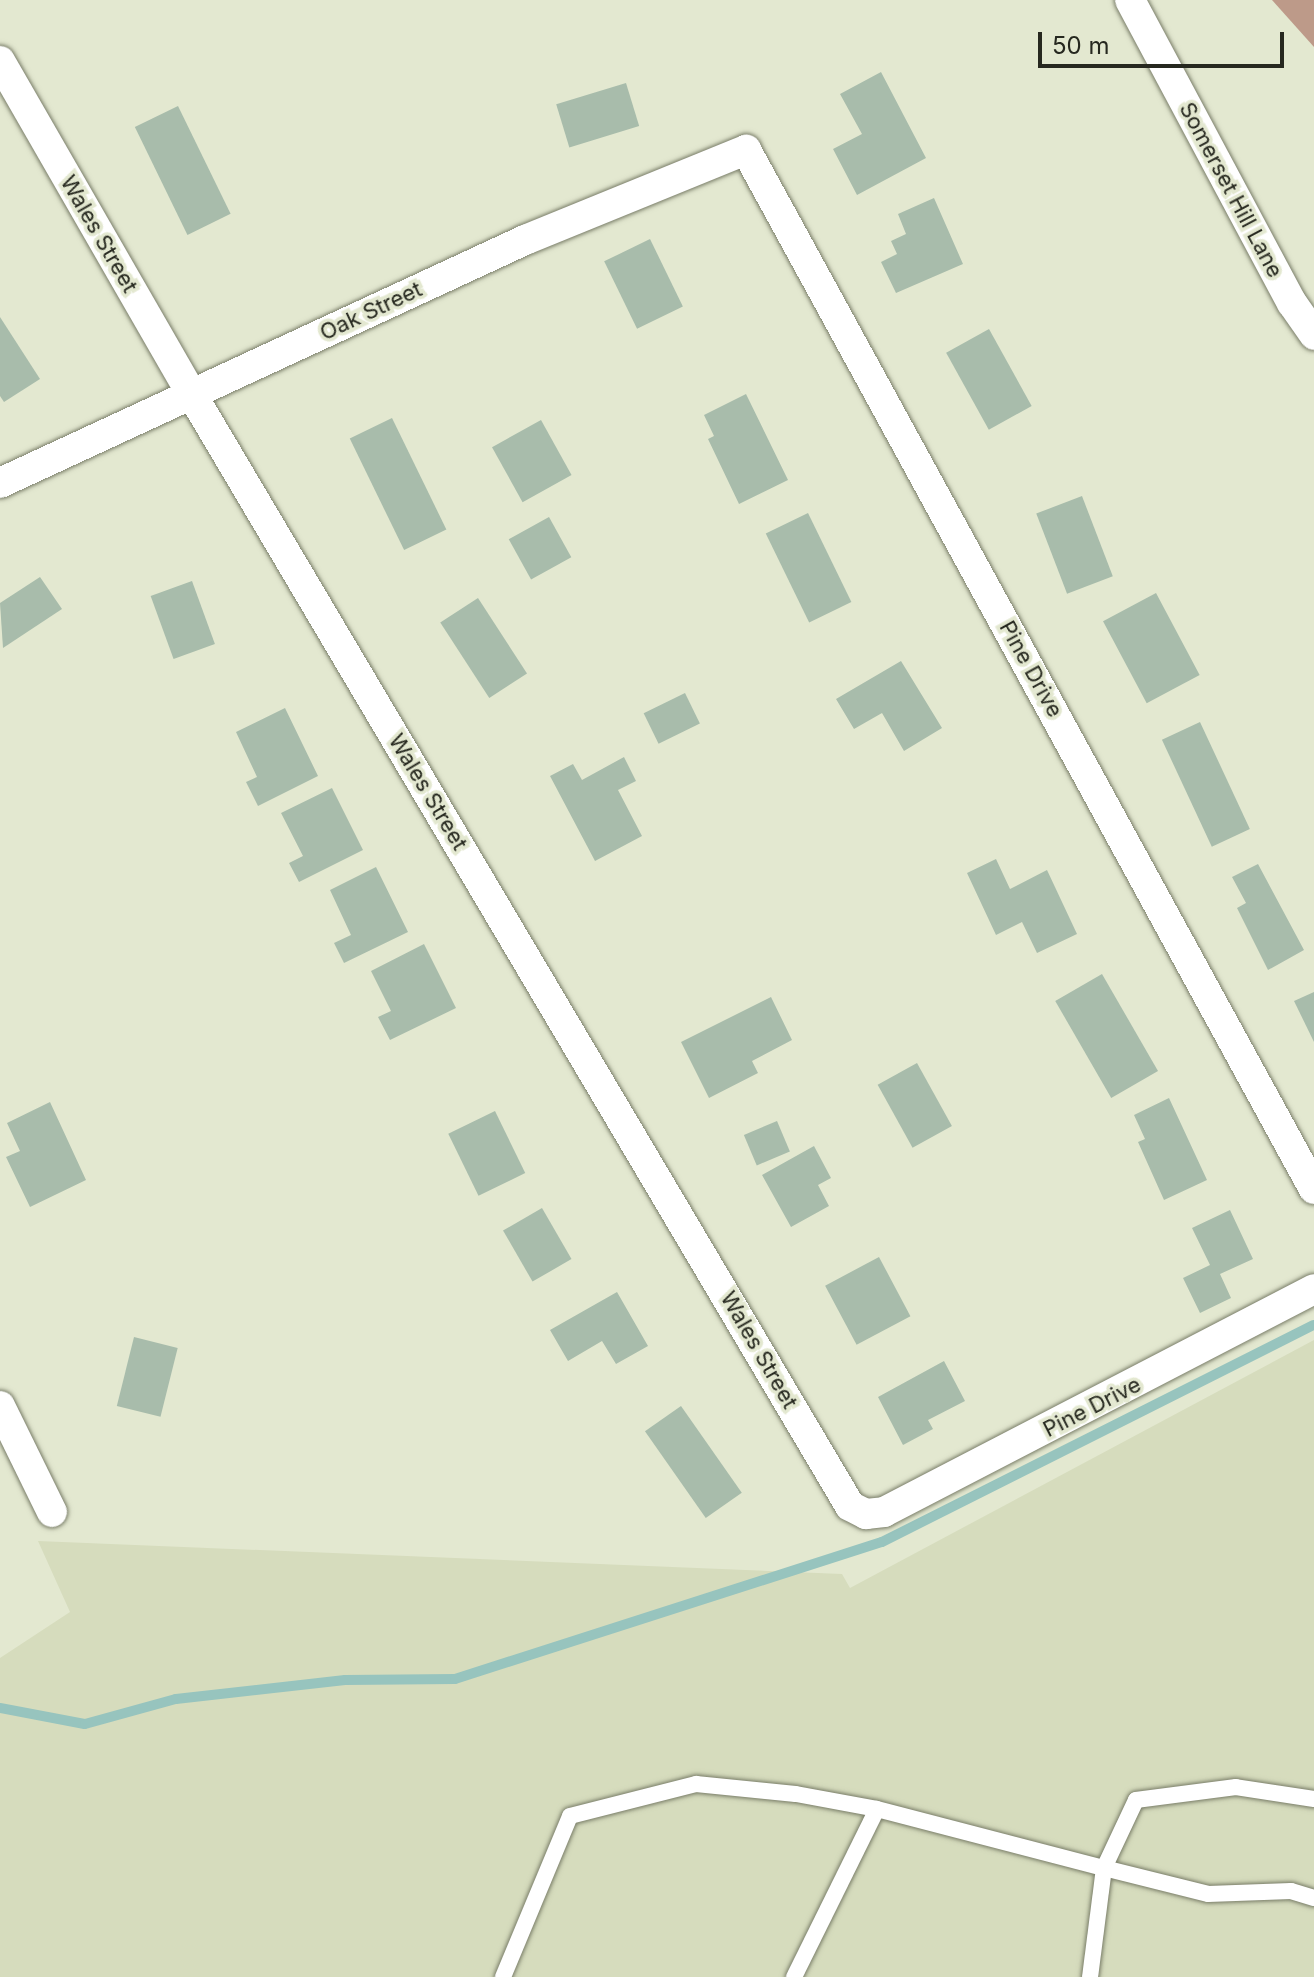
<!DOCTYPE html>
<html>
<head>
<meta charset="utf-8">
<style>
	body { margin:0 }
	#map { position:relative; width:1314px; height:1977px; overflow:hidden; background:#e3e8d0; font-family:Inter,sans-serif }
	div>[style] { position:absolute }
	.built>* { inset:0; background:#d6dcbd }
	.forest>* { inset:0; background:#bd9a89 }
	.stream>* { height:10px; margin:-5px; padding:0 5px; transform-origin:5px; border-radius:5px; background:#97c4be }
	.building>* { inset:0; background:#a8bcab; transform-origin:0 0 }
	.roads { filter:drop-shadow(0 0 2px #797d68) drop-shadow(0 0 2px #797d68) }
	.service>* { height:16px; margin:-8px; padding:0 8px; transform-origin:8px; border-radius:8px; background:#fff }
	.minor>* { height:30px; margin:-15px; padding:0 15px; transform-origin:15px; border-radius:15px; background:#fff }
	span { translate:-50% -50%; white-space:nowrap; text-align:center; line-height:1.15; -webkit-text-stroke:7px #e3e8d0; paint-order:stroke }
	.street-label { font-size:22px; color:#26281f }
	.scale { position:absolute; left:1038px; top:32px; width:246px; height:36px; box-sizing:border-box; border:4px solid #26281f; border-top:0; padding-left:10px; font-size:24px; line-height:28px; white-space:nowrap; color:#26281f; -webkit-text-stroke:6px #e3e8d0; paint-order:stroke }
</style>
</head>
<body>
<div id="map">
	<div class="built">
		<i style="clip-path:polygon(1314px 1340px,1314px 1977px,0 1977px,0 1658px,70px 1612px,38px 1541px,842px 1574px,850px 1588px)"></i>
	</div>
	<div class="forest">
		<i style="clip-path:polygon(1272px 0,1314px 0,1314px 47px)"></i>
	</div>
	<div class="stream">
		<i style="left:0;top:1708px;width:86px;rotate:10.7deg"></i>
		<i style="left:85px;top:1724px;width:94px;rotate:-15.4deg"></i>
		<i style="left:176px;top:1699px;width:170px;rotate:-6.4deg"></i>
		<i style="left:345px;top:1680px;width:110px;rotate:-0.5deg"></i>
		<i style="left:455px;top:1679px;width:448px;rotate:-17.8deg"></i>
		<i style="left:882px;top:1542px;width:483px;rotate:-26.7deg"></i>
	</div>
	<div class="building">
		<i style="clip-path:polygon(881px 72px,926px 158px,857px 195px,833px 149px,862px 134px,840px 94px)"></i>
		<i style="left:626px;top:83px;width:45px;height:73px;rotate:73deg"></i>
		<i style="left:178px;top:106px;width:120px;height:48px;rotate:64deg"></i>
		<i style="clip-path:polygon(934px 198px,963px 264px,896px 293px,881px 262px,897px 254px,891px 241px,906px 234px,898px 214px)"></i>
		<i style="left:650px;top:239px;width:75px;height:51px;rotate:64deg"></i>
		<i style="clip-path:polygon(0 317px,40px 379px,4px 402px,0 396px)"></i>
		<i style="left:989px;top:329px;width:88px;height:49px;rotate:61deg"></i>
		<i style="clip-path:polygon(746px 394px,788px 480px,739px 504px,708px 439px,714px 436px,704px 415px)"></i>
		<i style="left:392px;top:418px;width:124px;height:47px;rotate:64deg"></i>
		<i style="left:541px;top:420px;width:63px;height:56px;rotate:61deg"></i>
		<i style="left:1082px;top:496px;width:86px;height:49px;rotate:69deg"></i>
		<i style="left:808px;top:513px;width:99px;height:47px;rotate:64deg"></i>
		<i style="left:549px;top:517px;width:46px;height:46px;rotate:61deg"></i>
		<i style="clip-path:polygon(40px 577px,62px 609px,3px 648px,0 603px)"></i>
		<i style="left:192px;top:581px;width:67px;height:44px;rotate:70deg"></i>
		<i style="left:1156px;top:593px;width:93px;height:60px;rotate:62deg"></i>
		<i style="left:478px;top:598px;width:90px;height:45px;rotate:57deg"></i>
		<i style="clip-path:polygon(901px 661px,942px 728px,904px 751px,882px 713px,854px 729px,836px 699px)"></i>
		<i style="left:685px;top:693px;width:34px;height:46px;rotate:64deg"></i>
		<i style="clip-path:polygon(285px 708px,318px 776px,258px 806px,246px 782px,257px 777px,236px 732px)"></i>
		<i style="left:1200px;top:722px;width:118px;height:42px;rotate:65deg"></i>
		<i style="clip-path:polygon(624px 757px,636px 781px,618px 790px,642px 836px,595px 861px,550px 776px,573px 764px,582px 780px)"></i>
		<i style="clip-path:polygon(332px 788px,363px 850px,299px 882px,289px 863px,303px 856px,281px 813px)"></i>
		<i style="clip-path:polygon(996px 859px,1010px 889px,1047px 870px,1077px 934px,1037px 953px,1022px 922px,996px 935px,967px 873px)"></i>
		<i style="clip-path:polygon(1258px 864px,1304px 950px,1268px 970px,1237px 908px,1246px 903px,1232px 877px)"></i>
		<i style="clip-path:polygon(376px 867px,408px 932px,344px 963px,334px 943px,351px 935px,330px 890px)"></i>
		<i style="clip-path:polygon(424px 944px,456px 1008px,390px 1040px,378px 1017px,391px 1011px,371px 971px)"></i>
		<i style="left:1102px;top:974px;width:112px;height:54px;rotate:60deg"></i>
		<i style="clip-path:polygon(1314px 992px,1314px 1042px,1294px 1001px)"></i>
		<i style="clip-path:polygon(771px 997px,792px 1040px,752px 1061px,758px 1073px,709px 1098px,681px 1042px)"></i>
		<i style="left:917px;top:1063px;width:72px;height:45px;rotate:61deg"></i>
		<i style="clip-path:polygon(1169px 1098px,1207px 1180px,1164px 1200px,1138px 1142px,1145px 1139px,1134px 1115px)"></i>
		<i style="clip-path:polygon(50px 1102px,86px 1180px,30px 1207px,6px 1157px,20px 1151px,7px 1123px)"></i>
		<i style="left:495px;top:1111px;width:69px;height:52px;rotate:64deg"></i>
		<i style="left:777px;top:1121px;width:33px;height:36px;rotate:67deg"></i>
		<i style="clip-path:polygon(814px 1146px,831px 1178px,818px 1185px,829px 1206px,791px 1227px,762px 1175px)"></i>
		<i style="left:542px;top:1208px;width:59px;height:45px;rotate:60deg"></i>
		<i style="clip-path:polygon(1230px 1210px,1253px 1259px,1220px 1274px,1231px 1298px,1200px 1313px,1183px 1278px,1210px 1265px,1192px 1228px)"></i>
		<i style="left:879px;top:1257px;width:67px;height:61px;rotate:62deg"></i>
		<i style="clip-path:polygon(617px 1292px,648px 1346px,616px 1364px,602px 1341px,568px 1361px,550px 1330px)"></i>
		<i style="left:134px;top:1337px;width:45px;height:71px;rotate:14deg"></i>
		<i style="clip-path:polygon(944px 1361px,965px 1401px,928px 1420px,933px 1429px,903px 1445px,878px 1397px)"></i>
		<i style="left:681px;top:1406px;width:106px;height:44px;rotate:55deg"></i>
	</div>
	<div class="roads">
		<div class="service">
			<i style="left:1314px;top:1799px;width:79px;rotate:-171.3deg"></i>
			<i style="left:1236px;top:1787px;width:101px;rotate:172.6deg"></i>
			<i style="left:1136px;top:1800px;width:75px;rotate:115.2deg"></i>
			<i style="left:1104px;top:1868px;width:107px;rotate:14deg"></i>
			<i style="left:1208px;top:1894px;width:83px;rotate:-2.1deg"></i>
			<i style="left:1291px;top:1891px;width:24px;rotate:17deg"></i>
			<i style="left:503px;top:1977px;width:174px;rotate:-67.4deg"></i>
			<i style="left:570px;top:1816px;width:130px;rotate:-14.3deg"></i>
			<i style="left:696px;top:1784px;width:100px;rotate:5.7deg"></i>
			<i style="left:796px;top:1794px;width:82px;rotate:10.5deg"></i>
			<i style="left:794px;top:1977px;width:187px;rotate:-63.7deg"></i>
			<i style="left:877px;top:1809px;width:235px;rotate:14.6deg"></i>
			<i style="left:1104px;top:1868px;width:110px;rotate:97.3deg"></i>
		</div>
		<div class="minor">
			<i style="left:1130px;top:0;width:344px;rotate:61.9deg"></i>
			<i style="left:1292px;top:303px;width:39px;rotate:55deg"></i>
			<i style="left:0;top:61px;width:383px;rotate:60.1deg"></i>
			<i style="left:191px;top:393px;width:1293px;rotate:59.37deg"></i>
			<i style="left:850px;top:1506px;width:18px;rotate:27deg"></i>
			<i style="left:866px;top:1514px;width:18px;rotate:-6deg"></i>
			<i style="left:884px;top:1512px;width:484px;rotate:-27.4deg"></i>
			<i style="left:0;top:483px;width:579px;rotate:-24.84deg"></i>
			<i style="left:525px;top:240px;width:239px;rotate:-22.2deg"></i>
			<i style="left:746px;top:150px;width:1184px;rotate:61.34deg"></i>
			<i style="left:0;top:1406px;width:118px;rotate:63.9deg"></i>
		</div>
	</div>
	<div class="street-label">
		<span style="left:1231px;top:190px;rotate:62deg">Somerset Hill Lane</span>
		<span style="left:99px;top:234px;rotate:60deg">Wales Street</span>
		<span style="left:371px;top:311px;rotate:-25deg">Oak Street</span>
		<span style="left:1031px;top:669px;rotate:61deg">Pine Drive</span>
		<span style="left:428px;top:792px;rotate:59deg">Wales Street</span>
		<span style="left:759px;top:1350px;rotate:60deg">Wales Street</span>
		<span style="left:1092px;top:1407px;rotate:-27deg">Pine Drive</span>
	</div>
	<div class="scale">50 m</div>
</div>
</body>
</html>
